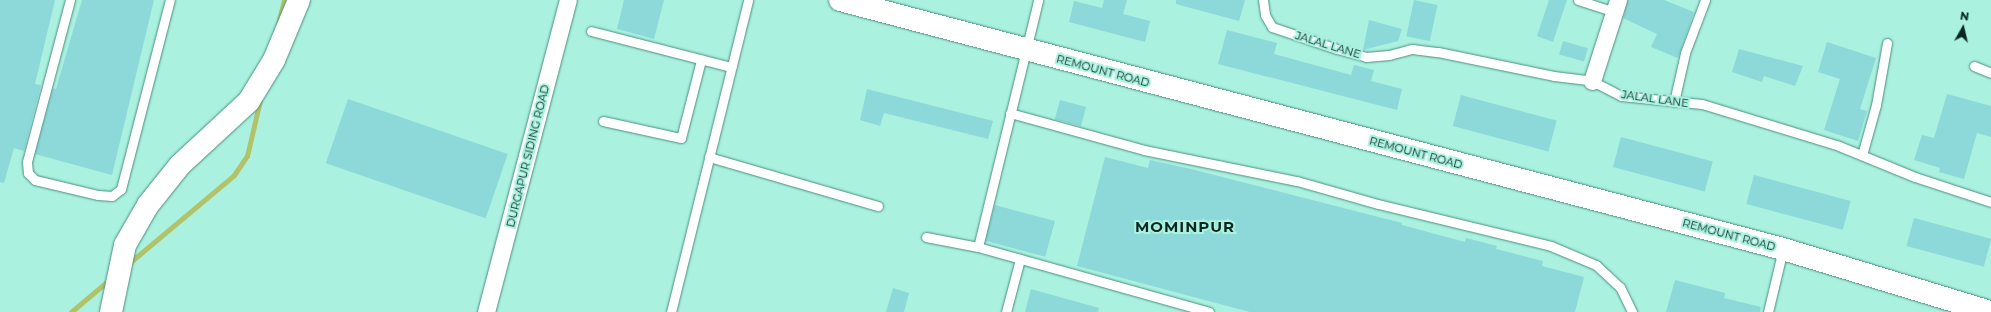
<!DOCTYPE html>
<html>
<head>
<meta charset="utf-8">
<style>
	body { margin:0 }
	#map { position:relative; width:1991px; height:312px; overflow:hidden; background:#aaf1df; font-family:Montserrat,sans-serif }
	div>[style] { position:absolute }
	.stream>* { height:5px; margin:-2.5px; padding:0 2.5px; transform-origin:2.5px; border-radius:2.5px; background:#b2c268 }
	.building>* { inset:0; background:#8dd8d9; transform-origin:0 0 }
	.roads { filter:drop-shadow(0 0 1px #4a8f80) drop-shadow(0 0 1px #4a8f80) }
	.service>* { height:9px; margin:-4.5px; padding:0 4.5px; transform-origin:4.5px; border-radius:4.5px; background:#fff }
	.minor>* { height:17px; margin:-8.5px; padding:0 8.5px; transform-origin:8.5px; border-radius:8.5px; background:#fff }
	.tertiary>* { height:22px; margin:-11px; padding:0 11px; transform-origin:11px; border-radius:11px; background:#fff }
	span { translate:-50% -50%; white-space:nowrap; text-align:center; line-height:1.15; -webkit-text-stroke:4px #aaf1df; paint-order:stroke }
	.street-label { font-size:11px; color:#0a2721 }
	.district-label { font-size:15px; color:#0a2721; font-weight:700; letter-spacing:1px }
	.north { position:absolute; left:1943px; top:8px; width:40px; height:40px; -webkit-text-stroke:3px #aaf1df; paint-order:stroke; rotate:8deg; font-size:11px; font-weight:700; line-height:16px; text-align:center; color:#0a2721 }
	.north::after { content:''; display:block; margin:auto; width:14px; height:18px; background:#0a2721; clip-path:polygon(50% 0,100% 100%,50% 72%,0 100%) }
</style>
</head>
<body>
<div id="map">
	<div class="stream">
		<i style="left:278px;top:24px;width:25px;rotate:-76deg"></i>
		<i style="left:128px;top:264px;width:138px;rotate:-40deg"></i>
		<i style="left:234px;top:175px;width:23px;rotate:-56deg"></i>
		<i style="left:247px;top:156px;width:57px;rotate:-76.9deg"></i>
		<i style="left:71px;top:312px;width:51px;rotate:-40.2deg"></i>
	</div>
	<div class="building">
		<i style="clip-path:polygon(0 0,55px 0,35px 84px,41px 85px,24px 151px,14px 148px,4px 183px,0 182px)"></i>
		<i style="clip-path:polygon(82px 0,154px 0,112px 175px,35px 154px,53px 88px,56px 89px)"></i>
		<i style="clip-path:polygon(624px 0,664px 0,654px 39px,617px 29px)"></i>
		<i style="clip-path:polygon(1104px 0,1127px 0,1123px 14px,1150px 21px,1145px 42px,1069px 22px,1074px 1px,1102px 8px)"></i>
		<i style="clip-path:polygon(1176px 0,1245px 0,1239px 21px,1176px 4px)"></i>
		<i style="left:1414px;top:0;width:24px;height:37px;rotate:12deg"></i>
		<i style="clip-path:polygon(1549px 0,1567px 0,1553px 42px,1537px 36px)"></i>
		<i style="clip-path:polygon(1628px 0,1664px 0,1694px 12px,1678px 58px,1651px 47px,1657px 34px,1623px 18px)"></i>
		<i style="clip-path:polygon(1369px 20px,1402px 29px,1398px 41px,1363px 50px)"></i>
		<i style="clip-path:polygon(1227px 30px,1277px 43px,1274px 54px,1351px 75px,1354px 65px,1374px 70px,1371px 81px,1402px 89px,1397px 110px,1218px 64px)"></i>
		<i style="left:1563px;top:41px;width:26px;height:14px;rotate:16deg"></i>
		<i style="clip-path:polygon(1827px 42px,1876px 58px,1860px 109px,1867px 111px,1858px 141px,1824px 130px,1840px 79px,1818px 72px)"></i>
		<i style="clip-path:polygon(1739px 49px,1803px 66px,1795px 86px,1764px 76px,1762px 82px,1732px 72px)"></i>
		<i style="clip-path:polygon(867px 89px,993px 121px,988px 139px,884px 113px,880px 126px,860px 120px)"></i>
		<i style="clip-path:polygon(1947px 94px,1991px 106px,1991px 137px,1977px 133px,1964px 179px,1939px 172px,1940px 168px,1914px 160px,1922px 135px,1934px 138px)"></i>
		<i style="left:1461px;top:95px;width:99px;height:32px;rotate:15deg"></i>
		<i style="left:348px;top:99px;width:169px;height:68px;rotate:19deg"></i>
		<i style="left:1060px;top:100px;width:27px;height:20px;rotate:15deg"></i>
		<i style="left:1621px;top:137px;width:95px;height:31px;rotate:15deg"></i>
		<i style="clip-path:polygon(1105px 157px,1148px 168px,1150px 160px,1191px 169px,1402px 223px,1402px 225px,1465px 242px,1466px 238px,1497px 246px,1496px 249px,1543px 261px,1542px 266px,1584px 277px,1575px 312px,1250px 312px,1077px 266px)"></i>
		<i style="left:1754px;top:175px;width:100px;height:30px;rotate:15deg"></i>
		<i style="left:995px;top:205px;width:62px;height:37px;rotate:15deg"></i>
		<i style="left:1914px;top:218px;width:80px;height:29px;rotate:15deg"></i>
		<i style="clip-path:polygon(1675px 280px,1725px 293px,1724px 298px,1761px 307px,1760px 312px,1666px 312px)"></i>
		<i style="clip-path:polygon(893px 288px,909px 293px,904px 312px,886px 312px)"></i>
		<i style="clip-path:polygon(1031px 289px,1099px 308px,1098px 312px,1025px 312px)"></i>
	</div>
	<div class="roads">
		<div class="service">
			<i style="left:70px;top:0;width:168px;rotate:104.9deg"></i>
			<i style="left:27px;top:162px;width:11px;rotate:85deg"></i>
			<i style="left:28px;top:173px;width:10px;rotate:45deg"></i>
			<i style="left:35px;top:180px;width:65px;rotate:13.4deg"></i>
			<i style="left:98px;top:195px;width:14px;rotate:4deg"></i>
			<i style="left:112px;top:196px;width:11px;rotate:-38deg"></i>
			<i style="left:121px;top:189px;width:195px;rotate:-75.5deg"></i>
			<i style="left:1263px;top:0;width:15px;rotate:82deg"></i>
			<i style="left:1265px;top:15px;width:14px;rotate:60deg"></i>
			<i style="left:1272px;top:27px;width:69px;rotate:18.7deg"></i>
			<i style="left:1337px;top:49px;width:30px;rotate:15deg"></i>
			<i style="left:1366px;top:57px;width:23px;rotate:-5deg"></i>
			<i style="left:1389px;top:55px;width:24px;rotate:-15deg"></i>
			<i style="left:1412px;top:49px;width:26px;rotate:7deg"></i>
			<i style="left:1438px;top:52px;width:118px;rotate:11.7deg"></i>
			<i style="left:1554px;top:76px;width:38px;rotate:7deg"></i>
			<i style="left:1592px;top:81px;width:33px;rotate:27deg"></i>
			<i style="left:1621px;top:96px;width:81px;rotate:5.6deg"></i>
			<i style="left:1702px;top:104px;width:143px;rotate:17deg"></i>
			<i style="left:1839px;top:146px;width:82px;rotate:22.2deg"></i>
			<i style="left:1915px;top:177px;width:80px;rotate:18.2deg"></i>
			<i style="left:1578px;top:0;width:38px;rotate:18deg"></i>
			<i style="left:591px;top:31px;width:145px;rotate:14.4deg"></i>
			<i style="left:1974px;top:66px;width:18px;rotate:22deg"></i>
			<i style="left:1674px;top:102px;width:50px;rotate:-77.3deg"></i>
			<i style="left:1685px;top:53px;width:57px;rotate:-69.3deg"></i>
			<i style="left:1010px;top:113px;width:139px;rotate:15.4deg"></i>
			<i style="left:1144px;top:150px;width:156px;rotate:11.5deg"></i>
			<i style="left:1297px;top:181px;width:84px;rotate:15.9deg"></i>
			<i style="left:1378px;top:204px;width:178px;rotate:13.6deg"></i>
			<i style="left:1551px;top:246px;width:49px;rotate:22.9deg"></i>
			<i style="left:1596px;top:265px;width:33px;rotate:43deg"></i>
			<i style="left:1620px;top:287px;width:28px;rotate:64deg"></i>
			<i style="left:603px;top:121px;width:80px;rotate:12.3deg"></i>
			<i style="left:681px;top:138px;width:81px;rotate:-75.6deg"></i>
			<i style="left:1862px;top:155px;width:52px;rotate:-74.4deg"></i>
			<i style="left:1876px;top:105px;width:63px;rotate:-79.9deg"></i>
			<i style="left:709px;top:157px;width:176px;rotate:16.2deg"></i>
			<i style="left:926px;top:237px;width:53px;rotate:10.9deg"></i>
			<i style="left:978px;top:247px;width:240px;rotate:15.7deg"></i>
			<i style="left:978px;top:247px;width:254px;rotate:-76.3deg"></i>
			<i style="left:671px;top:312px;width:321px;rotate:-76.1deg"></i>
			<i style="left:1006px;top:312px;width:55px;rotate:-75.2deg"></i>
			<i style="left:1768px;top:312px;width:65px;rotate:-76.6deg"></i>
		</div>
		<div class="minor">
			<i style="left:1592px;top:81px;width:85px;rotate:-72.2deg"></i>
			<i style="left:486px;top:312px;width:323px;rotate:-75.3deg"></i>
		</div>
		<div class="tertiary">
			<i style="left:840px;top:0;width:975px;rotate:14.79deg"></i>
			<i style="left:1783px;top:249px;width:217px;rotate:16.9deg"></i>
			<i style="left:111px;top:312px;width:68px;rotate:-78.2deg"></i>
			<i style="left:125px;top:245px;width:46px;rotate:-60.1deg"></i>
			<i style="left:148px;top:205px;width:51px;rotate:-51.3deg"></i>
			<i style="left:180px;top:165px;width:94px;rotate:-42.8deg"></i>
			<i style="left:249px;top:101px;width:48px;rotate:-58.6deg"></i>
			<i style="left:274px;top:60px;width:65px;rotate:-67.4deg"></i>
		</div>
	</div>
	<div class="street-label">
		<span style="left:1328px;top:45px;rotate:17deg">JALAL LANE</span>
		<span style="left:1103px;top:71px;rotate:15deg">REMOUNT ROAD</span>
		<span style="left:1655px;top:99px;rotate:8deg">JALAL LANE</span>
		<span style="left:1416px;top:153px;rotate:15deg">REMOUNT ROAD</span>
		<span style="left:528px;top:156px;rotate:-76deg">DURGAPUR SIDING ROAD</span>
		<span style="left:1729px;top:235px;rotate:15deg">REMOUNT ROAD</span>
	</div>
	<div class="district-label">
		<span style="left:1185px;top:227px">MOMINPUR</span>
	</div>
	<div class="north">N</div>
</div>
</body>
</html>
